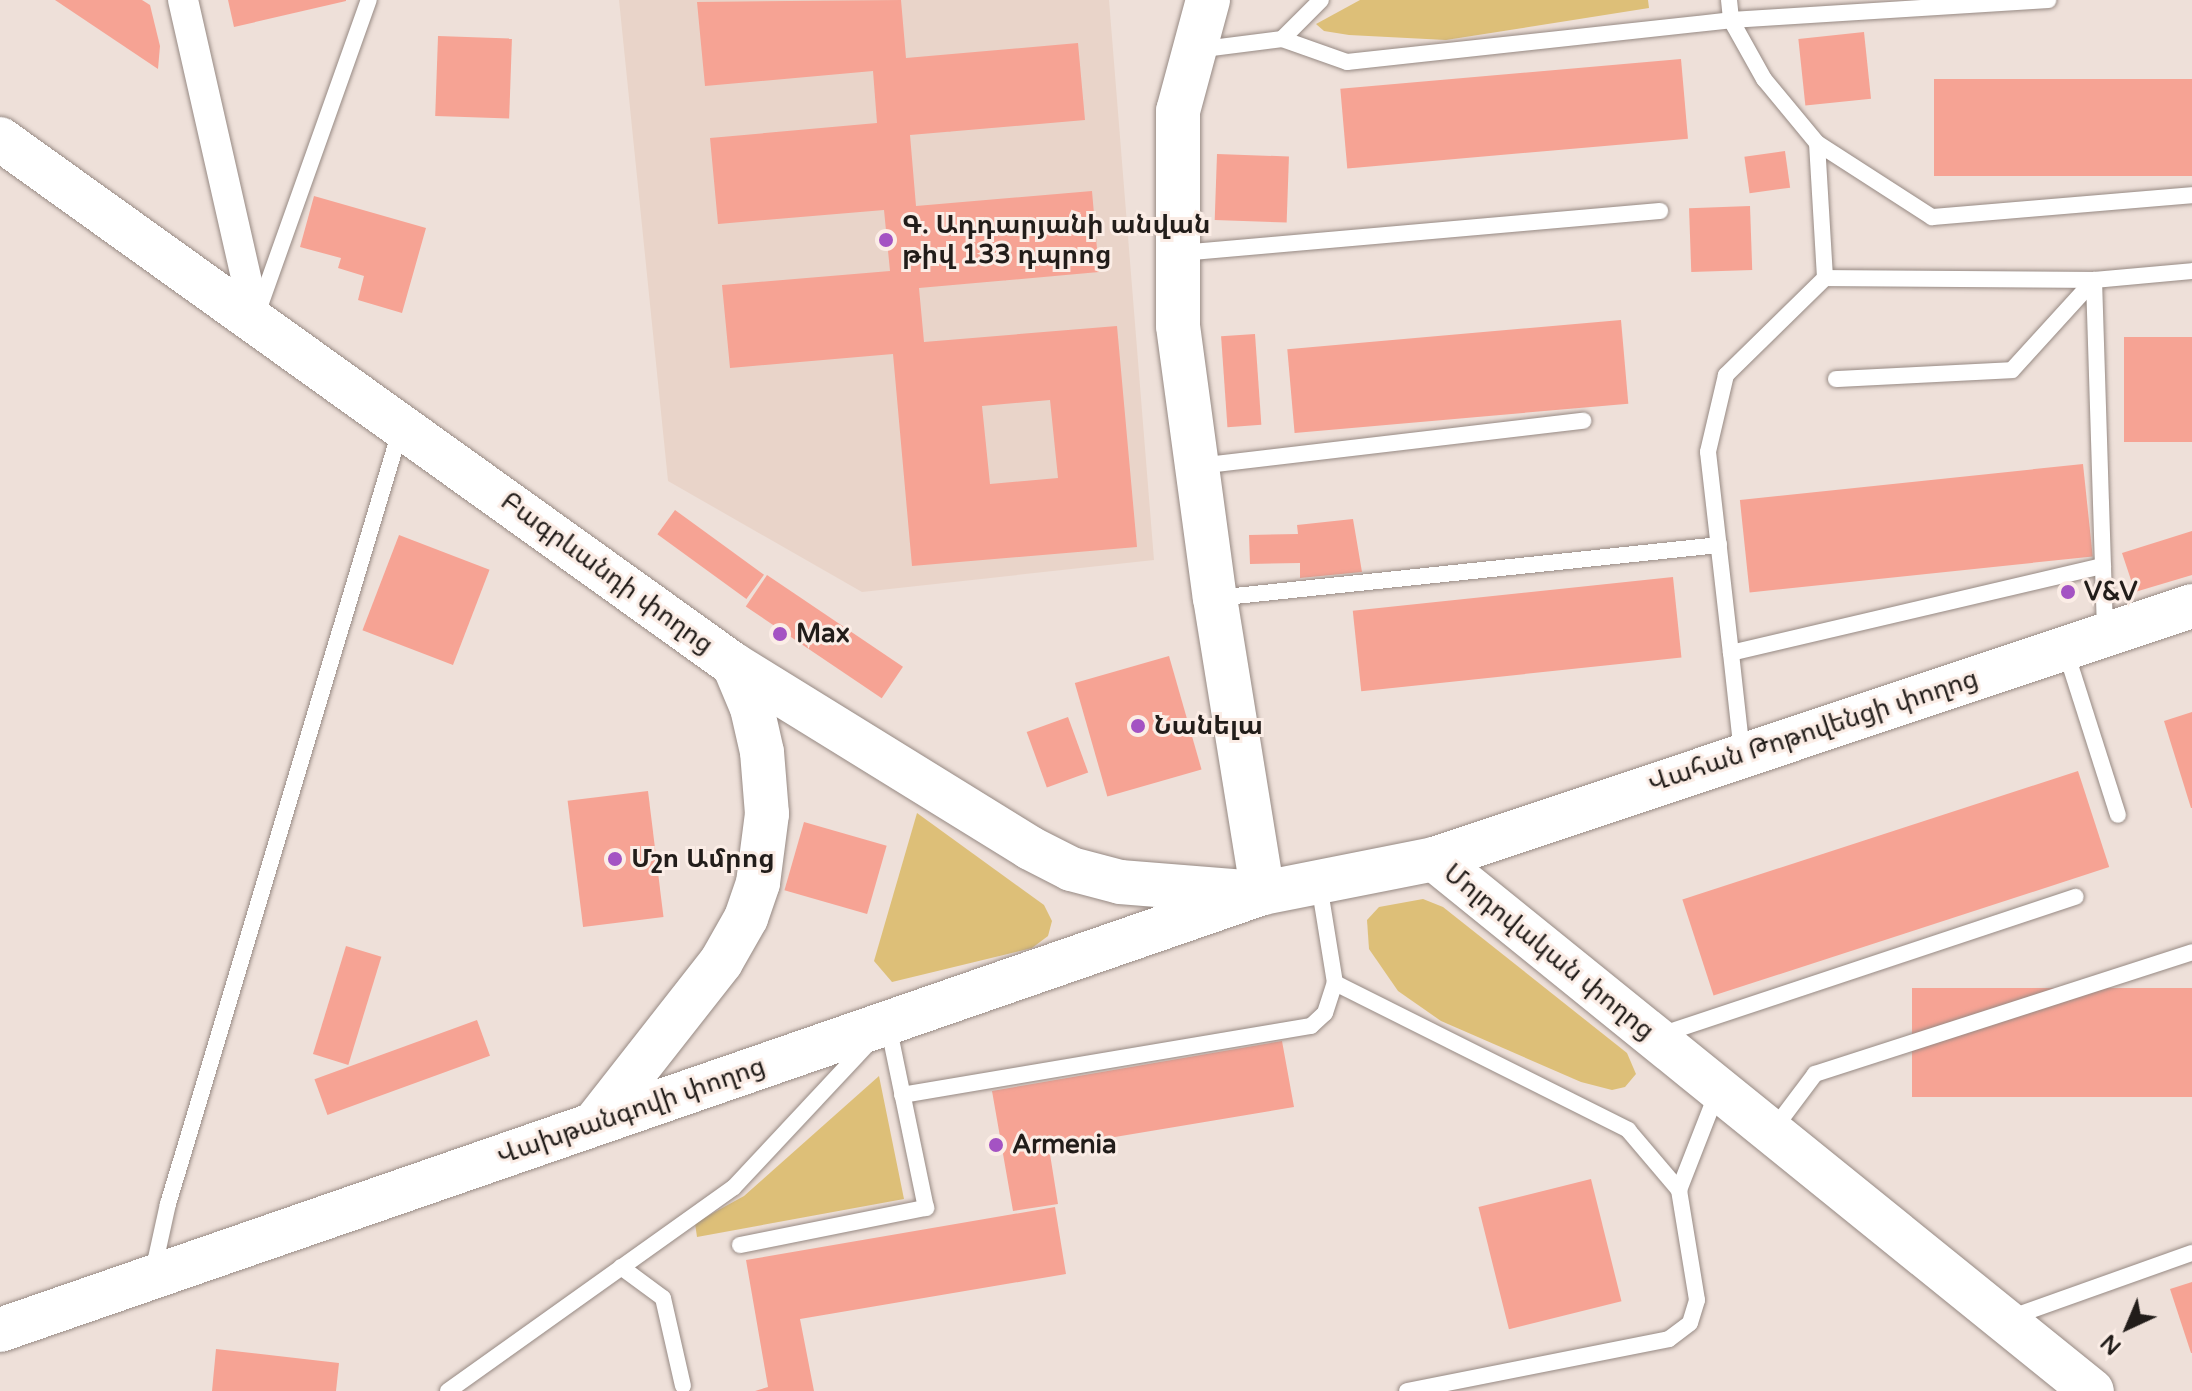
<!DOCTYPE html>
<html>
<head>
<meta charset="utf-8">
<style>
	body { margin:0 }
	#map { position:relative; width:2192px; height:1391px; overflow:hidden; background:#eee0d9; font-family:"Varela Round","Noto Sans Armenian",sans-serif }
	div>[style] { position:absolute }
	.built>* { inset:0; background:#e9d4c9 }
	.green>* { inset:0; background:#ddbf78 }
	.building>* { inset:0; background:#f6a394; transform-origin:0 0 }
	.roads { filter:drop-shadow(0 0 2px #978a84) drop-shadow(0 0 2px #978a84) }
	.lane>* { height:16px; margin:-8px; padding:0 8px; transform-origin:8px; border-radius:8px; background:#fff }
	.street>* { height:30px; margin:-15px; padding:0 15px; transform-origin:15px; border-radius:15px; background:#fff }
	.secondary>* { height:44px; margin:-22px; padding:0 22px; transform-origin:22px; border-radius:22px; background:#fff }
	.dots>* { width:22px; height:22px; translate:-50% -50%; box-sizing:border-box; border:4px solid #fbede6; border-radius:50% }
	span { translate:-50% -50%; white-space:nowrap; text-align:center; line-height:1.15; -webkit-text-stroke:6px #fbede6; paint-order:stroke }
	.poi-label { font-size:26px; color:#221d1a; font-weight:700 }
	.left { translate:0 -50%; text-align:left }
	.street-label { font-size:26px; color:#221d1a }
	.north { position:absolute; left:2088px; top:1287px; width:80px; height:80px; -webkit-text-stroke:6px #fbede6; paint-order:stroke; rotate:224deg; font-size:22px; font-weight:700; line-height:32px; text-align:center; color:#221d1a }
	.north::after { content:''; display:block; margin:auto; width:28px; height:36px; background:#221d1a; clip-path:polygon(50% 0,100% 100%,50% 72%,0 100%) }
</style>
</head>
<body>
<div id="map">
	<div class="built">
		<i style="clip-path:polygon(619px 0,1109px 0,1154px 560px,862px 592px,668px 481px)"></i>
	</div>
	<div class="green">
		<i style="clip-path:polygon(1360px 0,1648px 0,1649px 8px,1446px 40px,1349px 35px,1324px 31px,1316px 24px)"></i>
		<i style="clip-path:polygon(917px 813px,1044px 905px,1052px 921px,1048px 936px,1032px 948px,892px 982px,874px 961px)"></i>
		<i style="clip-path:polygon(1423px 899px,1443px 907px,1627px 1053px,1636px 1074px,1625px 1087px,1612px 1090px,1581px 1082px,1441px 1021px,1398px 991px,1369px 949px,1367px 920px,1379px 907px)"></i>
		<i style="clip-path:polygon(879px 1076px,904px 1199px,697px 1237px,695px 1223px,744px 1196px)"></i>
	</div>
	<div class="building">
		<i style="clip-path:polygon(55px 0,142px 0,150px 5px,160px 46px,158px 69px)"></i>
		<i style="clip-path:polygon(228px 0,346px 0,346px 1px,234px 27px)"></i>
		<i style="clip-path:polygon(evenodd,901px 0,906px 58px,1078px 43px,1085px 120px,910px 135px,916px 206px,1092px 191px,1099px 272px,919px 288px,924px 342px,1117px 326px,1137px 547px,912px 566px,893px 354px,730px 368px,722px 285px,890px 271px,884px 210px,718px 224px,710px 138px,877px 123px,873px 71px,705px 86px,697px 2px,901px 0,1050px 400px,1058px 478px,990px 484px,982px 406px,1050px 400px)"></i>
		<i style="left:1864px;top:32px;width:67px;height:66px;rotate:84deg"></i>
		<i style="left:438px;top:36px;width:74px;height:80px;rotate:2deg"></i>
		<i style="left:1681px;top:59px;width:80px;height:342px;rotate:85deg"></i>
		<i style="left:2192px;top:79px;width:97px;height:258px;rotate:90deg"></i>
		<i style="left:1785px;top:151px;width:37px;height:41px;rotate:82deg"></i>
		<i style="left:1217px;top:154px;width:72px;height:66px;rotate:2deg"></i>
		<i style="clip-path:polygon(314px 196px,426px 228px,402px 313px,358px 300px,364px 276px,338px 268px,341px 258px,300px 247px)"></i>
		<i style="left:1750px;top:206px;width:64px;height:61px;rotate:88deg"></i>
		<i style="left:1621px;top:320px;width:84px;height:335px;rotate:85deg"></i>
		<i style="left:1255px;top:334px;width:91px;height:34px;rotate:86deg"></i>
		<i style="left:2192px;top:337px;width:105px;height:68px;rotate:90deg"></i>
		<i style="left:2083px;top:464px;width:93px;height:345px;rotate:84deg"></i>
		<i style="left:675px;top:510px;width:110px;height:30px;rotate:36deg"></i>
		<i style="clip-path:polygon(1353px 519px,1362px 572px,1300px 578px,1300px 563px,1250px 564px,1249px 535px,1298px 534px,1297px 525px)"></i>
		<i style="clip-path:polygon(2192px 531px,2192px 575px,2135px 592px,2122px 553px)"></i>
		<i style="left:399px;top:535px;width:97px;height:102px;rotate:21deg"></i>
		<i style="left:767px;top:575px;width:164px;height:38px;rotate:34deg"></i>
		<i style="left:1673px;top:577px;width:81px;height:322px;rotate:84deg"></i>
		<i style="left:1169px;top:656px;width:118px;height:98px;rotate:74deg"></i>
		<i style="clip-path:polygon(2192px 712px,2192px 808px,2191px 808px,2164px 721px)"></i>
		<i style="left:1068px;top:717px;width:59px;height:44px;rotate:70deg"></i>
		<i style="left:2078px;top:771px;width:101px;height:416px;rotate:72deg"></i>
		<i style="left:648px;top:791px;width:127px;height:81px;rotate:83deg"></i>
		<i style="left:804px;top:822px;width:86px;height:71px;rotate:16deg"></i>
		<i style="left:346px;top:946px;width:37px;height:113px;rotate:17deg"></i>
		<i style="left:2192px;top:988px;width:109px;height:280px;rotate:90deg"></i>
		<i style="left:477px;top:1020px;width:38px;height:173px;rotate:70deg"></i>
		<i style="clip-path:polygon(1282px 1041px,1294px 1107px,1049px 1148px,1058px 1204px,1013px 1211px,992px 1091px)"></i>
		<i style="left:1591px;top:1179px;width:126px;height:116px;rotate:76deg"></i>
		<i style="clip-path:polygon(1055px 1207px,1066px 1274px,800px 1319px,814px 1391px,755px 1391px,768px 1387px,746px 1260px)"></i>
		<i style="clip-path:polygon(2192px 1282px,2192px 1353px,2191px 1353px,2170px 1289px)"></i>
		<i style="clip-path:polygon(216px 1349px,339px 1363px,336px 1391px,212px 1391px)"></i>
	</div>
	<div class="roads">
		<div class="lane">
			<i style="left:1729px;top:0;width:20px;rotate:84deg"></i>
			<i style="left:1731px;top:20px;width:68px;rotate:60.8deg"></i>
			<i style="left:1764px;top:79px;width:83px;rotate:50.4deg"></i>
			<i style="left:1817px;top:143px;width:135px;rotate:86.6deg"></i>
			<i style="left:1825px;top:278px;width:139px;rotate:135.6deg"></i>
			<i style="left:1726px;top:375px;width:79px;rotate:103.2deg"></i>
			<i style="left:1708px;top:452px;width:202px;rotate:83.5deg"></i>
			<i style="left:1282px;top:39px;width:69px;rotate:19.5deg"></i>
			<i style="left:1347px;top:62px;width:386px;rotate:-6.2deg"></i>
			<i style="left:1731px;top:20px;width:318px;rotate:-3.6deg"></i>
			<i style="left:1196px;top:50px;width:87px;rotate:-7.3deg"></i>
			<i style="left:1282px;top:39px;width:55px;rotate:-45deg"></i>
			<i style="left:1817px;top:143px;width:137px;rotate:32.8deg"></i>
			<i style="left:1932px;top:217px;width:261px;rotate:-4.8deg"></i>
			<i style="left:1180px;top:253px;width:482px;rotate:-5deg"></i>
			<i style="left:1825px;top:278px;width:269px;rotate:0.4deg"></i>
			<i style="left:2094px;top:280px;width:353px;rotate:88.2deg"></i>
			<i style="left:258px;top:311px;width:330px;rotate:-70.4deg"></i>
			<i style="left:1836px;top:379px;width:176px;rotate:-2.9deg"></i>
			<i style="left:2012px;top:370px;width:122px;rotate:-47.7deg"></i>
			<i style="left:2094px;top:280px;width:98px;rotate:-5.2deg"></i>
			<i style="left:1198px;top:466px;width:388px;rotate:-6.7deg"></i>
			<i style="left:1216px;top:598px;width:506px;rotate:-6.01deg"></i>
			<i style="left:2065px;top:649px;width:174px;rotate:72.3deg"></i>
			<i style="left:1742px;top:753px;width:101px;rotate:-96.3deg"></i>
			<i style="left:1731px;top:653px;width:382px;rotate:-13.2deg"></i>
			<i style="left:1335px;top:983px;width:328px;rotate:26.6deg"></i>
			<i style="left:1628px;top:1130px;width:79px;rotate:49.6deg"></i>
			<i style="left:1660px;top:1035px;width:438px;rotate:-18.4deg"></i>
			<i style="left:902px;top:1095px;width:415px;rotate:-9.6deg"></i>
			<i style="left:1311px;top:1026px;width:19px;rotate:-43deg"></i>
			<i style="left:1325px;top:1013px;width:32px;rotate:-72deg"></i>
			<i style="left:1335px;top:983px;width:100px;rotate:-99.2deg"></i>
			<i style="left:1773px;top:1130px;width:70px;rotate:-53.1deg"></i>
			<i style="left:1815px;top:1074px;width:396px;rotate:-17.9deg"></i>
			<i style="left:740px;top:1245px;width:190px;rotate:-11.3deg"></i>
			<i style="left:926px;top:1208px;width:188px;rotate:-101.7deg"></i>
			<i style="left:621px;top:1267px;width:52px;rotate:36.4deg"></i>
			<i style="left:663px;top:1298px;width:90px;rotate:77.2deg"></i>
			<i style="left:153px;top:1272px;width:70px;rotate:-77.6deg"></i>
			<i style="left:168px;top:1204px;width:807px;rotate:-73.29deg"></i>
			<i style="left:2009px;top:1318px;width:194px;rotate:-19.6deg"></i>
			<i style="left:448px;top:1391px;width:351px;rotate:-35.5deg"></i>
			<i style="left:734px;top:1187px;width:196px;rotate:-46.9deg"></i>
			<i style="left:1407px;top:1391px;width:267px;rotate:-11.2deg"></i>
			<i style="left:1669px;top:1339px;width:26px;rotate:-37deg"></i>
			<i style="left:1690px;top:1323px;width:24px;rotate:-73deg"></i>
			<i style="left:1697px;top:1300px;width:111px;rotate:-99.3deg"></i>
			<i style="left:1679px;top:1190px;width:107px;rotate:-68.7deg"></i>
		</div>
		<div class="street">
			<i style="left:183px;top:0;width:326px;rotate:77.2deg"></i>
		</div>
		<div class="secondary">
			<i style="left:1208px;top:0;width:115px;rotate:105.1deg"></i>
			<i style="left:1178px;top:111px;width:215px;rotate:90deg"></i>
			<i style="left:1178px;top:326px;width:275px;rotate:82.3deg"></i>
			<i style="left:1215px;top:598px;width:299px;rotate:80.8deg"></i>
			<i style="left:0;top:139px;width:903px;rotate:35.63deg"></i>
			<i style="left:734px;top:665px;width:348px;rotate:31.7deg"></i>
			<i style="left:1030px;top:848px;width:46px;rotate:27.1deg"></i>
			<i style="left:1071px;top:869px;width:51px;rotate:14.9deg"></i>
			<i style="left:1120px;top:882px;width:125px;rotate:4.6deg"></i>
			<i style="left:1434px;top:859px;width:846px;rotate:38.96deg"></i>
			<i style="left:594px;top:1124px;width:206px;rotate:-51.9deg"></i>
			<i style="left:721px;top:962px;width:51px;rotate:-60.4deg"></i>
			<i style="left:746px;top:918px;width:37px;rotate:-71deg"></i>
			<i style="left:758px;top:883px;width:70px;rotate:-82.6deg"></i>
			<i style="left:767px;top:814px;width:62px;rotate:-94.6deg"></i>
			<i style="left:762px;top:752px;width:45px;rotate:-102.8deg"></i>
			<i style="left:752px;top:708px;width:47px;rotate:-112.7deg"></i>
			<i style="left:0;top:1330px;width:1336px;rotate:-19.09deg"></i>
			<i style="left:1263px;top:893px;width:174px;rotate:-11.2deg"></i>
			<i style="left:1434px;top:859px;width:799px;rotate:-18.46deg"></i>
		</div>
	</div>
	<div class="dots">
		<i style="left:886px;top:240px;background:#a453c3"></i>
		<i style="left:2068px;top:592px;background:#a453c3"></i>
		<i style="left:780px;top:634px;background:#a453c3"></i>
		<i style="left:1138px;top:726px;background:#a453c3"></i>
		<i style="left:615px;top:859px;background:#a453c3"></i>
		<i style="left:996px;top:1145px;background:#a453c3"></i>
	</div>
	<div class="poi-label">
		<span class="left" style="left:902px;top:240px">Գ. Ադդարյանի անվան<br>թիվ 133 դպրոց</span>
		<span class="left" style="left:2084px;top:592px">V&amp;V</span>
		<span class="left" style="left:796px;top:634px">Max</span>
		<span class="left" style="left:1154px;top:726px">Նանելա</span>
		<span class="left" style="left:631px;top:859px">Մշո Ամրոց</span>
		<span class="left" style="left:1012px;top:1145px">Armenia</span>
	</div>
	<div class="street-label">
		<span style="left:607px;top:573px;rotate:36deg">Բագրևանդի փողոց</span>
		<span style="left:1813px;top:731px;rotate:-18deg">Վահան Թոթովենցի փողոց</span>
		<span style="left:1549px;top:952px;rotate:39deg">Մոլդովական փողոց</span>
		<span style="left:631px;top:1111px;rotate:-19deg">Վախթանգովի փողոց</span>
	</div>
	<div class="north">N</div>
</div>
</body>
</html>
